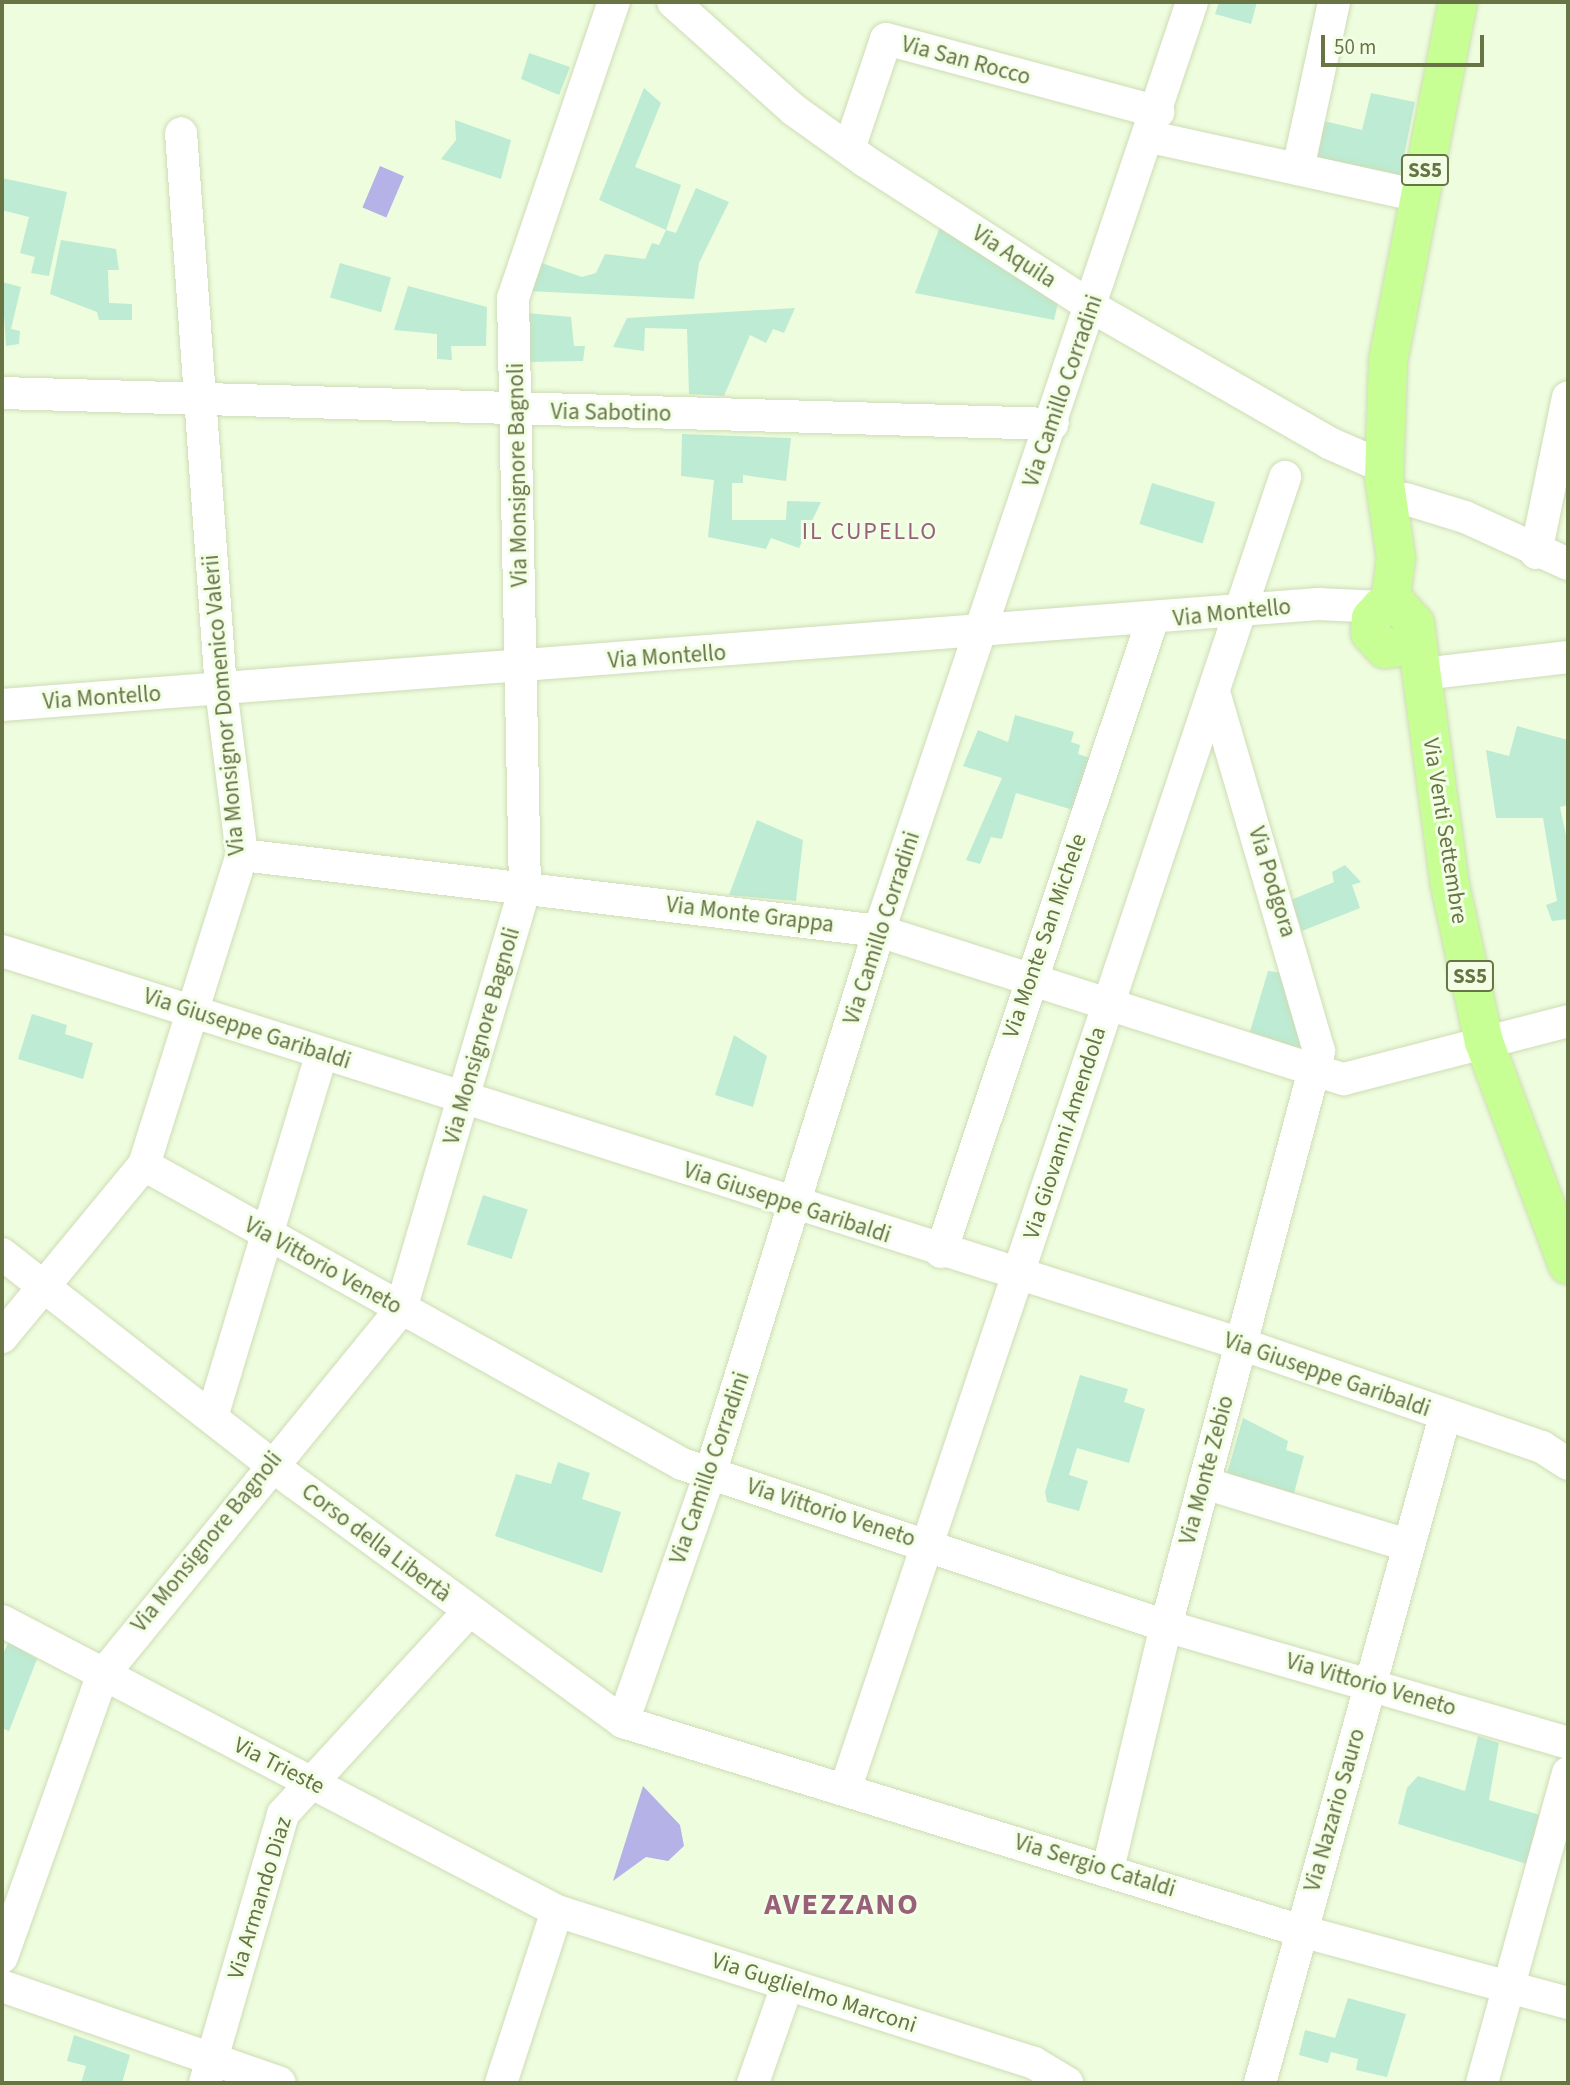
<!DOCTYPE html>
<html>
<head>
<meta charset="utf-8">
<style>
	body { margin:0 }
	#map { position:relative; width:1570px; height:2085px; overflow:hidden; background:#eefdde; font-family:"Source Sans 3",sans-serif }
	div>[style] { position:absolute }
	.green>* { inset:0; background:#bdebd3; transform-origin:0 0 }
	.water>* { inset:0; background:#b4b2e7; transform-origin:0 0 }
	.roads { filter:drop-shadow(0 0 2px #cedcb5) drop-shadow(0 0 2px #cedcb5) }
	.minor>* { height:32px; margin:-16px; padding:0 16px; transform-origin:16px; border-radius:16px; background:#fff }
	.major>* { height:38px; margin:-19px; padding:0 19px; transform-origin:19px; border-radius:19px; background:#c7ff94 }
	span { translate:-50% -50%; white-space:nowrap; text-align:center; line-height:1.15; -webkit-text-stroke:6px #f2ffe6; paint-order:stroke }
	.shield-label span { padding:2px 5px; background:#f2ffe6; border:2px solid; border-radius:5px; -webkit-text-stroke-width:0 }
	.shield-label { font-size:21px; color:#697445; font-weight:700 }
	.street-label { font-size:23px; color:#697445 }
	.neighbourhood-label { font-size:24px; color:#986079; letter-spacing:2px }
	.district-label { font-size:30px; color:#986079; font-weight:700; letter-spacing:2px }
	.frame { position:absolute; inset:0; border:4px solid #697445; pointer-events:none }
	.scale { position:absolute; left:1321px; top:35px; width:163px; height:32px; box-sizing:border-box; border:4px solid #697445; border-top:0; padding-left:9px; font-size:21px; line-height:24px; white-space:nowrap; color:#697445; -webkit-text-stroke:5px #f2ffe6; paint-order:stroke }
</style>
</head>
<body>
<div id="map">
	<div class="green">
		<i style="clip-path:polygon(1219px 2px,1257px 2px,1251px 24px,1215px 14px)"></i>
		<i style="clip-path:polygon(529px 53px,570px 67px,559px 95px,521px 79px)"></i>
		<i style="clip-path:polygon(644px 88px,661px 103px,635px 167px,681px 185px,666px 230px,676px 233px,696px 188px,729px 202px,699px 263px,694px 299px,528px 291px,536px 261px,582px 277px,596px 273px,605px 254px,645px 259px,652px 243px,659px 245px,666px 230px,599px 200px)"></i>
		<i style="clip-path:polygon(1371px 93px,1415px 102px,1399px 180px,1311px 163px,1320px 120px,1362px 130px)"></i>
		<i style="clip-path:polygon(455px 120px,511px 140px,501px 179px,441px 159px,456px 140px)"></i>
		<i style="clip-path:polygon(2px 178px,67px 192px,49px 276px,31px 273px,35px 257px,20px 253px,29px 217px,2px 210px)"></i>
		<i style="clip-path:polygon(941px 224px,1059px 299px,1054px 320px,915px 293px)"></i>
		<i style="clip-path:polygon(61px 240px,116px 249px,119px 270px,108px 270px,109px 303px,132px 304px,132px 320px,99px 320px,97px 312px,50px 294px)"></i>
		<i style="left:340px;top:263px;width:53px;height:36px;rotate:16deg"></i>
		<i style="clip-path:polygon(2px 282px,21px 287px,11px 329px,20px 331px,19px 344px,6px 346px)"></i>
		<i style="clip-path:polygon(408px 286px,487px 307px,486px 346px,451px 346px,452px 360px,437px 359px,437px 334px,394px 330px)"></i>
		<i style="clip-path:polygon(795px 308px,784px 333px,773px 329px,766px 343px,750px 335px,724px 396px,689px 394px,687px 329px,645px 328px,644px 351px,613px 347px,627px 318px)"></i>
		<i style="clip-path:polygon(526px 313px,571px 317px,574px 346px,585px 346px,583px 361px,529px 362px)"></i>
		<i style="clip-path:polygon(682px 434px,791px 438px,786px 481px,743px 475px,743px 483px,732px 483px,732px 520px,786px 520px,787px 501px,821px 502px,799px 548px,771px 538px,766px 549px,708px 537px,714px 480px,681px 476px)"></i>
		<i style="left:1152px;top:483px;width:66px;height:43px;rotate:17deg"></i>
		<i style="clip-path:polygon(1015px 715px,1074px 732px,1071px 742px,1080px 745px,1078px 754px,1096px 760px,1080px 812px,1016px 793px,1002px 839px,991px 837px,980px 864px,966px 860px,1002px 778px,963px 766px,978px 730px,1008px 742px)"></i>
		<i style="clip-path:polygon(1517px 726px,1568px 740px,1568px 805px,1560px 807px,1568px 845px,1568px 919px,1552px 921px,1546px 905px,1557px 901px,1543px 818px,1496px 818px,1486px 750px,1509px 756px)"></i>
		<i style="clip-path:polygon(757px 820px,803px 840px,796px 901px,729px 895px)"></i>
		<i style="clip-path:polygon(1345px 865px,1361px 882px,1352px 885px,1360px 908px,1302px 931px,1291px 900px,1334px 882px,1332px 872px)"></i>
		<i style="clip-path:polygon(1268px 971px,1290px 974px,1308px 1045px,1299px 1050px,1249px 1035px)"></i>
		<i style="clip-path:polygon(32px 1014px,67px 1025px,65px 1034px,93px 1043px,83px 1079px,18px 1059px)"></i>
		<i style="clip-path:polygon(734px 1035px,767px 1056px,753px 1107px,715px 1095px)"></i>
		<i style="left:483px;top:1195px;width:47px;height:52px;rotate:18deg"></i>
		<i style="clip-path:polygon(1080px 1375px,1128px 1389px,1124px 1402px,1145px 1409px,1129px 1463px,1077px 1448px,1069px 1475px,1088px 1481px,1079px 1511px,1047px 1502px,1045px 1492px)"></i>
		<i style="clip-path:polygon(1243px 1418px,1288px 1441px,1286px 1450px,1304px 1456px,1293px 1497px,1226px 1477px)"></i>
		<i style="clip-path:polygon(558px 1462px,590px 1473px,582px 1499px,621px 1512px,602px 1573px,495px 1536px,516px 1474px,551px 1484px)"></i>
		<i style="clip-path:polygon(9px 1642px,37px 1659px,9px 1731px,2px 1728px,2px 1655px)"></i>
		<i style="clip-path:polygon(1478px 1736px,1499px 1743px,1489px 1800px,1543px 1816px,1530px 1865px,1398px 1824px,1407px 1788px,1418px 1776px,1465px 1791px)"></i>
		<i style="clip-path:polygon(1348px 1998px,1406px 2014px,1387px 2077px,1356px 2070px,1358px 2059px,1331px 2052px,1328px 2063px,1299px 2055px,1305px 2030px,1335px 2038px)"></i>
		<i style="clip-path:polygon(74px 2035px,130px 2055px,122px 2083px,81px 2083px,86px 2066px,67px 2061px)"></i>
	</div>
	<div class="water">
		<i style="left:380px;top:166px;width:26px;height:45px;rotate:23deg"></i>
		<i style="clip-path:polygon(643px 1786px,680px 1825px,684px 1846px,668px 1861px,646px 1857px,613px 1881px)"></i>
	</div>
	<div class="roads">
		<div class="minor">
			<i style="left:673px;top:2px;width:162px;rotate:41.8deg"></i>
			<i style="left:794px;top:110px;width:87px;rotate:35.7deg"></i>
			<i style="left:865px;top:161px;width:270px;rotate:32.7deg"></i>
			<i style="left:1092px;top:307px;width:273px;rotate:29.8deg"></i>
			<i style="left:1329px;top:443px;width:60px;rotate:23.6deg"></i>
			<i style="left:1151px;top:137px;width:275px;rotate:12.4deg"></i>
			<i style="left:849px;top:149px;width:116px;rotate:-71.4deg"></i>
			<i style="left:886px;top:39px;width:282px;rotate:15deg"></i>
			<i style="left:1298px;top:169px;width:171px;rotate:-77.8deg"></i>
			<i style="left:2px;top:393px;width:1051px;rotate:1.69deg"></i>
			<i style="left:1406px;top:499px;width:62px;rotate:17deg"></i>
			<i style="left:1465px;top:517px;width:113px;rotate:24.5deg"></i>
			<i style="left:1536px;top:553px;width:159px;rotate:-78.4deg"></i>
			<i style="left:1422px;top:674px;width:147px;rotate:-6.6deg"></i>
			<i style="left:2px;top:705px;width:1320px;rotate:-4.39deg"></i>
			<i style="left:1318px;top:604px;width:63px;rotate:2.7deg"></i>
			<i style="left:242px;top:855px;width:642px;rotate:6.8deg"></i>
			<i style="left:879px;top:931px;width:488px;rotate:17.7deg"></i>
			<i style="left:1344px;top:1079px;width:231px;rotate:-14.5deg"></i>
			<i style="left:2px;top:951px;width:1300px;rotate:17.6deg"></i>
			<i style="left:1241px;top:1344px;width:318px;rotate:18.9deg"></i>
			<i style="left:1542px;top:1447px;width:31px;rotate:33deg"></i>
			<i style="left:144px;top:1165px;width:616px;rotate:29.06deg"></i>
			<i style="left:682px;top:1464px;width:510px;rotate:18.51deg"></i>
			<i style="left:1166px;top:1626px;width:419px;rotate:16.2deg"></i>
			<i style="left:941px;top:1252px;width:665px;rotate:-71.51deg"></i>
			<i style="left:2px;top:1254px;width:370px;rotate:38deg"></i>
			<i style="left:294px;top:1482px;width:407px;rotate:36.1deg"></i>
			<i style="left:623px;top:1722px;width:709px;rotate:17.13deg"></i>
			<i style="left:1301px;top:1931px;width:277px;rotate:15.1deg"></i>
			<i style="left:2px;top:1337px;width:223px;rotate:-50.5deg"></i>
			<i style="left:144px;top:1165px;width:325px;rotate:-72.5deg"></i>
			<i style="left:242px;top:855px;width:167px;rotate:-97.2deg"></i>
			<i style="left:221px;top:689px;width:557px;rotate:-94.11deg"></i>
			<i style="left:212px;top:1417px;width:380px;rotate:-73.2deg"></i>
			<i style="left:1204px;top:1483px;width:212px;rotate:17deg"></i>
			<i style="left:2px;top:1621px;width:626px;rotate:27.59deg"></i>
			<i style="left:557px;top:1911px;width:501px;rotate:17.67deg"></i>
			<i style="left:1034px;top:2063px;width:39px;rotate:31deg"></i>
			<i style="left:623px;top:1722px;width:263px;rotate:-70.7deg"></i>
			<i style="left:710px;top:1474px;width:569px;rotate:-72.71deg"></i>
			<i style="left:879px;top:931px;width:980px;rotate:-71.38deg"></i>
			<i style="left:845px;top:1790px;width:1385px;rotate:-71.47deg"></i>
			<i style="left:1108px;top:1869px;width:250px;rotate:-76.6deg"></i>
			<i style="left:1166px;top:1626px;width:595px;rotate:-75.1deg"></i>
			<i style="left:1319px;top:1051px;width:374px;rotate:-106.3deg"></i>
			<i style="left:2px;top:1957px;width:298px;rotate:-70.4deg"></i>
			<i style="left:102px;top:1676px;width:473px;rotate:-50.8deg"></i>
			<i style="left:401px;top:1309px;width:438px;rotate:-73.6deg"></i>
			<i style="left:525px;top:889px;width:591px;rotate:-91.16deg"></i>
			<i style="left:513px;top:298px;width:313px;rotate:-71.2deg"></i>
			<i style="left:2px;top:1986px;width:294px;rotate:19.2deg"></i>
			<i style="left:205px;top:2083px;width:280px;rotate:-73.8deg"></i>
			<i style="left:283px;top:1814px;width:274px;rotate:-47.5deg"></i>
			<i style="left:501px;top:2083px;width:181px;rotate:-72deg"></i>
			<i style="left:753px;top:2083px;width:103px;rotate:-70.7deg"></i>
			<i style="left:1260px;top:2083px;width:692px;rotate:-74.5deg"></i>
			<i style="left:1482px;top:2083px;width:322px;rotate:-74.5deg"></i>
		</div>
		<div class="major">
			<i style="left:1390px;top:604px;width:46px;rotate:-82.6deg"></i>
			<i style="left:1396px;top:558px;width:82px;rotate:-98.4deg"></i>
			<i style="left:1384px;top:477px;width:116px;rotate:-88deg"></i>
			<i style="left:1388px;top:361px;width:366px;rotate:-79deg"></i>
			<i style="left:1413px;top:637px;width:12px;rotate:132deg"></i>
			<i style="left:1405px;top:646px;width:20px;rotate:171deg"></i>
			<i style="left:1385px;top:649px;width:22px;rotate:-133deg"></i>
			<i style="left:1370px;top:633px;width:15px;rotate:-86deg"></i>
			<i style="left:1371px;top:618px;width:15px;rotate:-48deg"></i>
			<i style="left:1381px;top:607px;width:17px;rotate:-7deg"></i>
			<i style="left:1398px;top:605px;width:25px;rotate:48deg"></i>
			<i style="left:1415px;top:624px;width:263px;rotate:82.4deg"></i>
			<i style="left:1450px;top:885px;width:161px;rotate:77.8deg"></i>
			<i style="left:1484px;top:1042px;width:238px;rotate:69.4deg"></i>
		</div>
	</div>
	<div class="shield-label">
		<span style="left:1425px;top:170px">SS5</span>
		<span style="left:1470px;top:976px">SS5</span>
	</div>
	<div class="street-label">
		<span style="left:966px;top:61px;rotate:15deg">Via San Rocco</span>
		<span style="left:1014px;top:257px;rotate:33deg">Via Aquila</span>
		<span style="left:1063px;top:391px;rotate:-71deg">Via Camillo Corradini</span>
		<span style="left:611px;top:413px;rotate:1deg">Via Sabotino</span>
		<span style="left:518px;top:475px;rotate:-91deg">Via Monsignore Bagnoli</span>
		<span style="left:1232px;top:613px;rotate:-6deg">Via Montello</span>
		<span style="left:667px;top:657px;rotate:-4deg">Via Montello</span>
		<span style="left:102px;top:698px;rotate:-4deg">Via Montello</span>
		<span style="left:224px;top:705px;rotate:-95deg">Via Monsignor Domenico Valerii</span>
		<span style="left:1445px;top:831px;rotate:81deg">Via Venti Settembre</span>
		<span style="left:1272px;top:882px;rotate:73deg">Via Podgora</span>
		<span style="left:750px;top:915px;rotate:7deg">Via Monte Grappa</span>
		<span style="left:882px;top:928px;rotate:-72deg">Via Camillo Corradini</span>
		<span style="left:1045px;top:936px;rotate:-71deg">Via Monte San Michele</span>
		<span style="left:247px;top:1029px;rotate:18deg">Via Giuseppe Garibaldi</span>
		<span style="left:482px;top:1036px;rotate:-74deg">Via Monsignore Bagnoli</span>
		<span style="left:1065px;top:1133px;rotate:-72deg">Via Giovanni Amendola</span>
		<span style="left:787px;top:1203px;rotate:18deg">Via Giuseppe Garibaldi</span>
		<span style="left:323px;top:1266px;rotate:29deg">Via Vittorio Veneto</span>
		<span style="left:1327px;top:1375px;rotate:19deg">Via Giuseppe Garibaldi</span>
		<span style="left:710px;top:1468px;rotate:-71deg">Via Camillo Corradini</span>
		<span style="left:1207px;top:1470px;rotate:-75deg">Via Monte Zebio</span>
		<span style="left:831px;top:1513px;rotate:18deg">Via Vittorio Veneto</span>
		<span style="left:207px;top:1542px;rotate:-51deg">Via Monsignore Bagnoli</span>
		<span style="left:376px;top:1543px;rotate:37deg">Corso della Libertà</span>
		<span style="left:1371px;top:1685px;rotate:16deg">Via Vittorio Veneto</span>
		<span style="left:279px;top:1766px;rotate:27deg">Via Trieste</span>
		<span style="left:1335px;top:1810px;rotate:-74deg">Via Nazario Sauro</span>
		<span style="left:1095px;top:1866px;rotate:17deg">Via Sergio Cataldi</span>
		<span style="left:260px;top:1898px;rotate:-73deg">Via Armando Diaz</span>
		<span style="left:814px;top:1993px;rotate:18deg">Via Guglielmo Marconi</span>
	</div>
	<div class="neighbourhood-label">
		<span style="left:870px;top:532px">IL CUPELLO</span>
	</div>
	<div class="district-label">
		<span style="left:842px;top:1905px">AVEZZANO</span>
	</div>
	<div class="frame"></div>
	<div class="scale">50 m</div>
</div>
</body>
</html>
